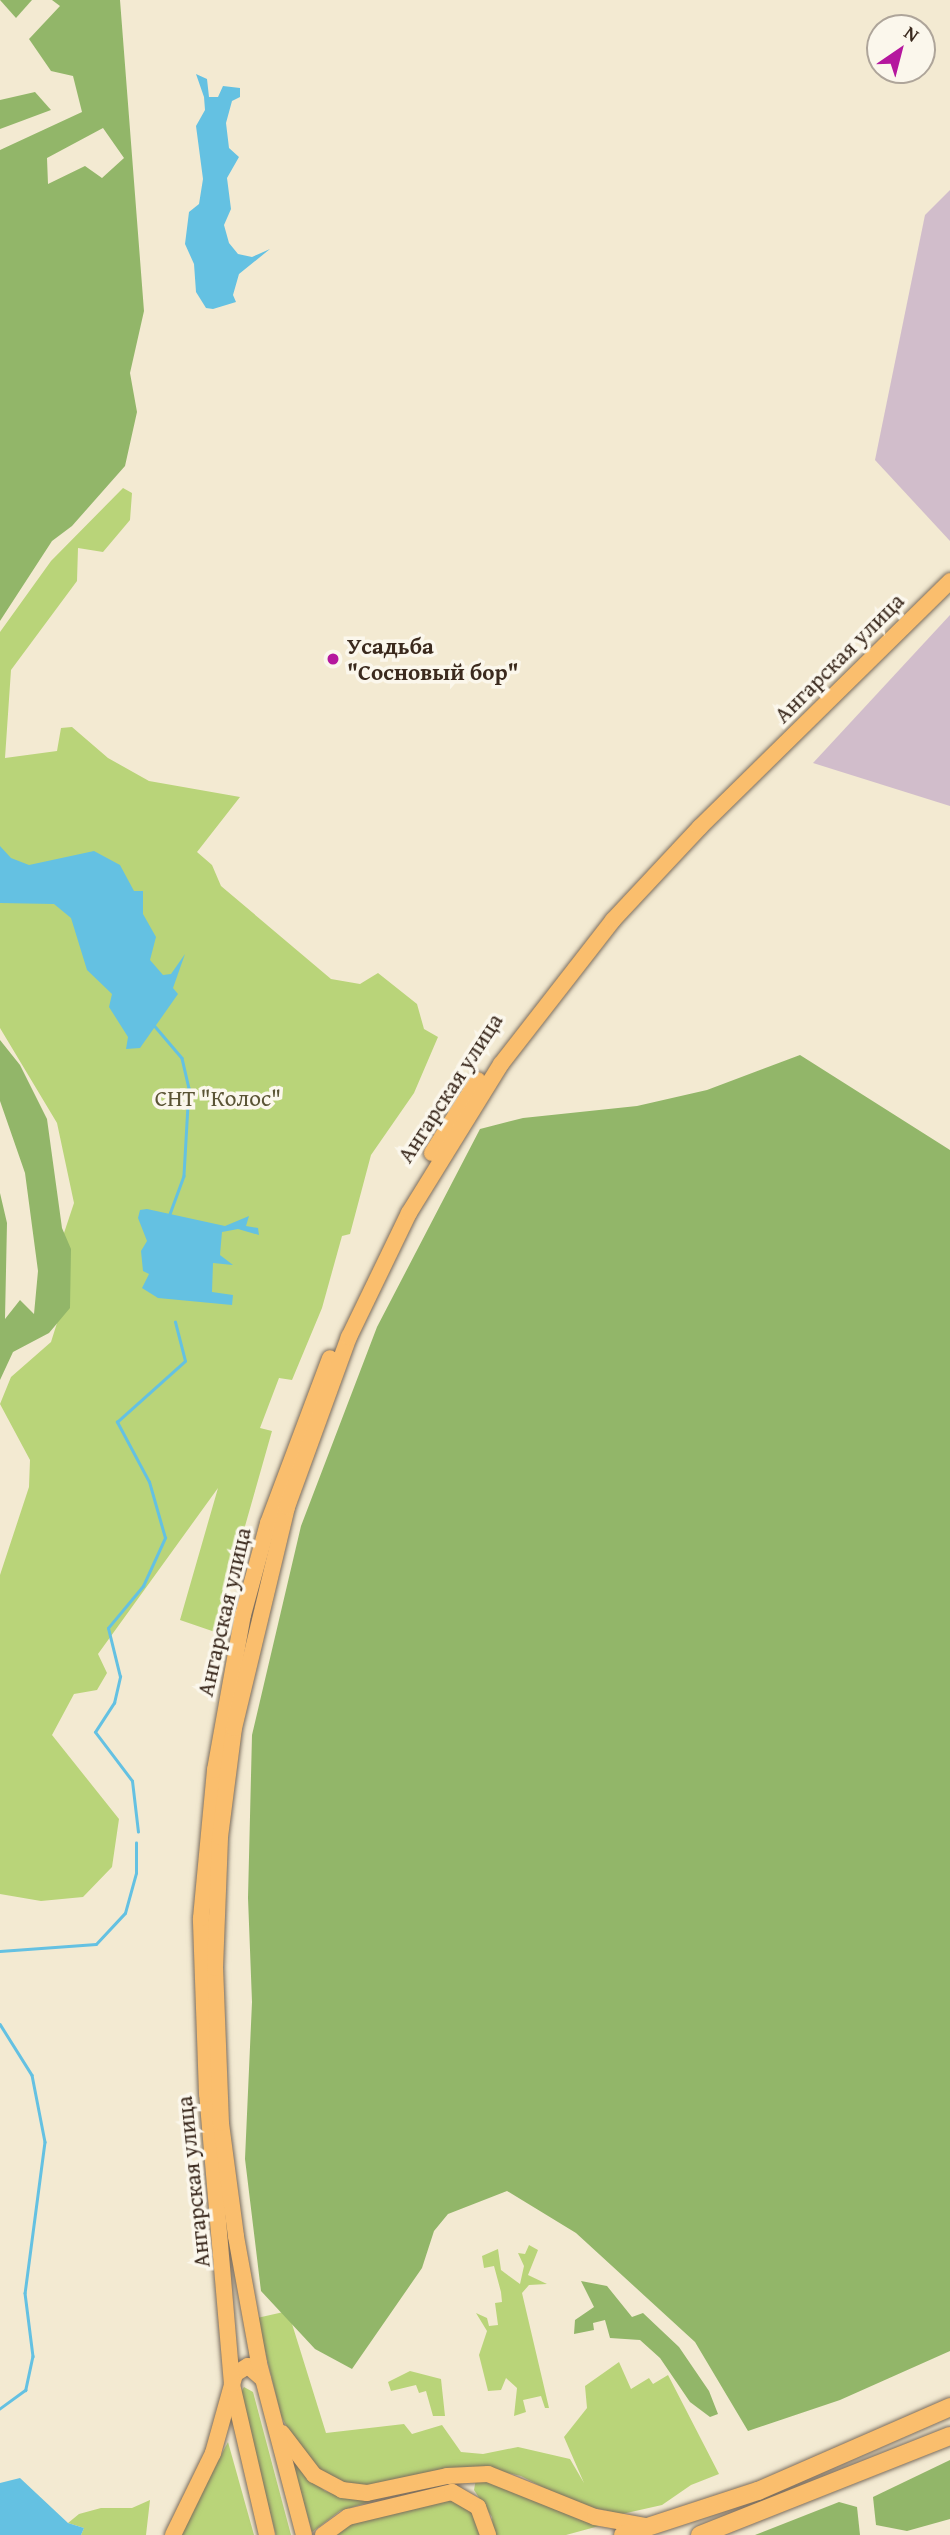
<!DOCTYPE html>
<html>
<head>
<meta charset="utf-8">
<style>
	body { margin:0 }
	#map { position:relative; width:950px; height:2535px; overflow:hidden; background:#f3ead2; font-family:"Gentium Book Plus",serif }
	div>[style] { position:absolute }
	.industrial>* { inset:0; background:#d1bdcb }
	.green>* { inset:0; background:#b9d479 }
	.forest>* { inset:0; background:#92b669 }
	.water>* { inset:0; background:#64c1e2 }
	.stream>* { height:2.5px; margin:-1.25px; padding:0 1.25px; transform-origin:1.25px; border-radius:1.25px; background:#64c1e2 }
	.roads { filter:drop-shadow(0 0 2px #7b6d5d) drop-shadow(0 0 2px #7b6d5d) }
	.major>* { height:16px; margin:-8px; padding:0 8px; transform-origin:8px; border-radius:8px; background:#fabe6d }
	.highway>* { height:18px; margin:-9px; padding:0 9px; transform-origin:9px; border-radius:9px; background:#fabe6d }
	.dots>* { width:19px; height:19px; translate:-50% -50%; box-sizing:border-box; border:4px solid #fbf7ec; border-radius:50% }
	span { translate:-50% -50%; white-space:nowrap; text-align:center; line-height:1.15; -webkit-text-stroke:7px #fbf7ec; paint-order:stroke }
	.poi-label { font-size:23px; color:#3b2a1e; font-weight:700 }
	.left { translate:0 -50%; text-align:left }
	.street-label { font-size:23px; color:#3b2a1e }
	.park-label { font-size:23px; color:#5a5435 }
	.north { position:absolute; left:866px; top:14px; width:70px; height:70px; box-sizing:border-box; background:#fbf7ec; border:2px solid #aea59a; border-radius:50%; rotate:35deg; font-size:19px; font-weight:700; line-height:28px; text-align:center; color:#3b2a1e }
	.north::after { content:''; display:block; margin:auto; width:24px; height:32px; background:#b5179e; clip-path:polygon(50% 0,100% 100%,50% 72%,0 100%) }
</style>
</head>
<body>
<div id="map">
	<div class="industrial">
		<i style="clip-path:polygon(950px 190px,950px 541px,875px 460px,925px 215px)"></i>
		<i style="clip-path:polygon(950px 615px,950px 806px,813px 763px)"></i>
	</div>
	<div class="green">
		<i style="clip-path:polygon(123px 488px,132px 493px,130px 520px,103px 552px,78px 548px,77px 581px,11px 670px,5px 758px,57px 751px,61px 728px,72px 727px,108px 758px,149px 781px,240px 797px,197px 852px,212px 865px,221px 886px,331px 979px,360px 984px,378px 973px,417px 1004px,424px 1029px,438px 1037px,414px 1093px,371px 1155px,350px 1234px,342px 1236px,322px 1308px,292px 1380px,279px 1378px,260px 1428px,272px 1431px,215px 1632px,180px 1620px,218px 1488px,98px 1654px,107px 1673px,97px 1690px,74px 1694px,52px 1735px,119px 1819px,112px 1867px,83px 1897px,41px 1901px,0 1894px,0 1575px,29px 1487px,30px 1460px,0 1404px,11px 1377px,51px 1342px,63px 1304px,62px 1239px,74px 1203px,57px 1123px,0 1028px,0 632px,51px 561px)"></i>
		<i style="clip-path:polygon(529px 2245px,538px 2250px,528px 2275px,547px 2284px,529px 2285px,522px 2293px,549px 2408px,545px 2408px,541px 2396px,523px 2400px,526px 2412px,514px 2416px,517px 2388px,506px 2378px,501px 2390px,488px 2391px,479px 2355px,487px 2331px,476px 2313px,487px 2318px,489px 2326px,498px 2325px,495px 2303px,502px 2302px,501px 2292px,494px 2266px,484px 2268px,482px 2256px,498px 2249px,501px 2270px,520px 2284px,524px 2266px,518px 2253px,525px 2254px)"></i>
		<i style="clip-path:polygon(288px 2311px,326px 2433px,404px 2424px,412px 2434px,442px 2425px,461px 2452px,483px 2454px,518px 2447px,570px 2459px,584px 2483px,564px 2437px,587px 2408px,585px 2386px,619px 2362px,631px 2389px,649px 2378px,653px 2384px,668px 2375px,719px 2474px,691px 2485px,662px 2505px,622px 2514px,575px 2504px,521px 2476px,483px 2467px,369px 2487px,328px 2480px,300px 2451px,281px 2416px,257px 2318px)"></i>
		<i style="clip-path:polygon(410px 2371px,441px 2379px,445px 2416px,433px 2416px,426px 2391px,419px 2393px,416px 2385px,391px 2391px,388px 2382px)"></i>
		<i style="clip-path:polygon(244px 2387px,253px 2392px,291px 2535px,276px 2535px,239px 2396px)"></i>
		<i style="clip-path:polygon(228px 2442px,254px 2535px,179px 2535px)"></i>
		<i style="clip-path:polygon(291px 2457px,308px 2478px,325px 2491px,343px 2497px,388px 2496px,340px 2511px,312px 2532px)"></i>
		<i style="clip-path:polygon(476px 2479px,497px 2482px,599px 2526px,566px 2535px,493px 2535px,492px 2517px,474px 2490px)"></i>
		<i style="clip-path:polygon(452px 2497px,474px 2512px,480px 2535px,329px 2535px,337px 2528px)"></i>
		<i style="clip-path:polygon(150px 2500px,146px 2535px,81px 2535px,84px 2528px,68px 2523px,79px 2514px,101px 2508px,132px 2508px)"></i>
	</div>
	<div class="forest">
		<i style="clip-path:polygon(0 0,32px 0,16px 18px)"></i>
		<i style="clip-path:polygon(evenodd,52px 0,120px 0,144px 311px,130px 373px,137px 412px,125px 466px,72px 526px,52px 541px,0 621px,0 150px,82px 112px,73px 76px,51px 71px,29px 39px,60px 6px,52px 0,103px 128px,124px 158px,102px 178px,85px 166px,48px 184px,47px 158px,103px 128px)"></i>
		<i style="clip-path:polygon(35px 92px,51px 110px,0 129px,0 100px)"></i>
		<i style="clip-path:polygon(0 1040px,20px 1065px,47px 1119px,62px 1228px,71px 1249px,70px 1308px,49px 1333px,13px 1352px,0 1380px,0 1193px,7px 1223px,5px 1319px,20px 1300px,34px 1314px,38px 1271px,25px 1173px,0 1101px)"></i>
		<i style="clip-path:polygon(800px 1055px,950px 1150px,950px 2351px,840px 2400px,748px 2431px,695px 2342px,576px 2233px,507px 2191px,448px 2214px,434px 2231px,422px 2268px,352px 2369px,315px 2349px,261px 2291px,245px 2159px,252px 2002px,248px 1898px,252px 1735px,301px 1526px,377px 1327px,480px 1129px,523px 1118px,637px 1106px,707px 1090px)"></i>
		<i style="clip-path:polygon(581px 2281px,607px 2286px,632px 2317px,643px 2313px,679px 2347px,709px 2391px,718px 2414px,710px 2417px,690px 2402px,660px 2358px,640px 2340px,610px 2338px,605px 2320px,593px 2323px,594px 2330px,574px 2334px,575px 2320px,594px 2307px)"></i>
		<i style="clip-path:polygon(950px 2460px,950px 2519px,907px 2531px,876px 2525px,873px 2497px)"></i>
		<i style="clip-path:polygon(839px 2502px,857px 2507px,860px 2535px,755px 2535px)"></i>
	</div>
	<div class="water">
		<i style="clip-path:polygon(196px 74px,207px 79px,209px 97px,218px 97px,223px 86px,240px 88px,240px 97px,232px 101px,226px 123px,229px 148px,239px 157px,227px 178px,231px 209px,224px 225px,229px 243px,238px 254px,252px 257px,270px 249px,239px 274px,233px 295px,236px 302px,213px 309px,206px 308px,196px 292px,194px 264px,185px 244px,189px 212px,199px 204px,203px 179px,196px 126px,205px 110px,204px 97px)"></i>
		<i style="clip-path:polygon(0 846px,11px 858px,29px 865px,94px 851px,120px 865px,134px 891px,143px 891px,143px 914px,156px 937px,150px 960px,163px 975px,171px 974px,185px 954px,173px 988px,178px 994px,140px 1048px,126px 1049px,128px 1037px,109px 1007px,112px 994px,87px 970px,71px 918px,54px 904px,0 903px)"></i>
		<i style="clip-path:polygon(147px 1209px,225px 1226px,249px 1216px,246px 1226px,258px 1228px,259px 1235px,238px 1229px,222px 1232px,220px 1255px,233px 1265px,213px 1263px,212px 1292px,233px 1295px,232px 1305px,158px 1298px,142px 1288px,149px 1274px,143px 1271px,141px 1251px,147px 1241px,138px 1218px,140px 1210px)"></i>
		<i style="clip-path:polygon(20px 2478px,68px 2523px,84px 2528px,81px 2535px,0 2535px,0 2483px)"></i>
	</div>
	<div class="stream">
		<i style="left:154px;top:1025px;width:43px;rotate:49.7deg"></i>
		<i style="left:182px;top:1058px;width:31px;rotate:77deg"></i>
		<i style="left:189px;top:1088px;width:88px;rotate:93.3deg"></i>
		<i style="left:184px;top:1176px;width:40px;rotate:110.2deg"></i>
		<i style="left:138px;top:1832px;width:51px;rotate:-96.7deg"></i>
		<i style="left:132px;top:1781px;width:61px;rotate:-127.1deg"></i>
		<i style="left:95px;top:1732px;width:35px;rotate:-57deg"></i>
		<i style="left:114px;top:1703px;width:27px;rotate:-77deg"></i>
		<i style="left:120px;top:1677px;width:50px;rotate:-103.8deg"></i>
		<i style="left:108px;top:1628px;width:55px;rotate:-50.2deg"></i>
		<i style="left:143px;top:1586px;width:53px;rotate:-65.4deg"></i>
		<i style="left:165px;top:1538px;width:58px;rotate:-105.9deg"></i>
		<i style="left:149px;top:1482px;width:68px;rotate:-118.1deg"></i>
		<i style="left:117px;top:1422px;width:91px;rotate:-41.9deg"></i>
		<i style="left:185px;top:1361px;width:40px;rotate:-104.4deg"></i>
		<i style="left:0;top:1951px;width:96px;rotate:-4.2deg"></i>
		<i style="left:96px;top:1944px;width:42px;rotate:-46.9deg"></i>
		<i style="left:125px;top:1913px;width:41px;rotate:-74.6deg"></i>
		<i style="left:136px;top:1873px;width:30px;rotate:-90deg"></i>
		<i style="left:0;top:2024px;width:60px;rotate:57.9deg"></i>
		<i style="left:32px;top:2075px;width:68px;rotate:79deg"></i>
		<i style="left:45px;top:2142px;width:152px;rotate:97.5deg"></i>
		<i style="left:25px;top:2293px;width:64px;rotate:82.8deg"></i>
		<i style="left:33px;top:2356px;width:35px;rotate:102deg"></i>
		<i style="left:26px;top:2390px;width:32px;rotate:144deg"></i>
	</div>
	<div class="roads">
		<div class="major">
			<i style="left:432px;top:1153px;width:86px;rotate:-57.8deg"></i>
			<i style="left:282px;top:2433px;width:53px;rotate:52.7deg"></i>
			<i style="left:314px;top:2475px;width:32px;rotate:28deg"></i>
			<i style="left:342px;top:2490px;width:25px;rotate:7deg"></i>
			<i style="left:367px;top:2493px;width:82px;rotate:-12deg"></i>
			<i style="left:447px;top:2476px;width:41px;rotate:-2.8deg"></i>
			<i style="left:488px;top:2474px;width:115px;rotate:21.9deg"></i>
			<i style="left:595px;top:2517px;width:52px;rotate:10deg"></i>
			<i style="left:173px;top:2535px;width:91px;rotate:-64deg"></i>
			<i style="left:213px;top:2453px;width:82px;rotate:-74.4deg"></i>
			<i style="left:235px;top:2374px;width:15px;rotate:-32deg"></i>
			<i style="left:248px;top:2366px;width:20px;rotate:41deg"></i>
			<i style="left:267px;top:2535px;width:155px;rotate:-103.1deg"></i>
			<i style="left:232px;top:2384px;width:291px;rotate:-94.9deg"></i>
			<i style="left:207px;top:2094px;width:176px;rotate:-92deg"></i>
			<i style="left:201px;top:1918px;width:149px;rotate:-84.6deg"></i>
			<i style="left:215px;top:1770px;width:158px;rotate:-79.8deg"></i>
			<i style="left:243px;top:1615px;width:95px;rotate:-74.8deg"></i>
			<i style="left:268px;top:1523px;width:176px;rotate:-69.4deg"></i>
			<i style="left:304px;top:2535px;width:178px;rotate:-104.7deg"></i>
			<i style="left:259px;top:2363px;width:129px;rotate:-100.3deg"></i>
			<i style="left:236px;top:2236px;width:114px;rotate:-97.6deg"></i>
			<i style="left:221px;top:2123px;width:155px;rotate:-92.2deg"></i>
			<i style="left:215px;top:1968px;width:131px;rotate:-87.8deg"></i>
			<i style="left:220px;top:1837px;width:110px;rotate:-82.7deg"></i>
			<i style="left:234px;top:1728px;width:227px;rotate:-76.5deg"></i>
			<i style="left:287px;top:1507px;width:181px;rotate:-70deg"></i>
			<i style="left:349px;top:1337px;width:138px;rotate:-64.2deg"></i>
			<i style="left:409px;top:1213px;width:175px;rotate:-58.3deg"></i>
			<i style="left:501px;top:1064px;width:182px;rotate:-52.1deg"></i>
			<i style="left:613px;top:920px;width:127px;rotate:-46.9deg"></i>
			<i style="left:700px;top:827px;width:351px;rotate:-44.5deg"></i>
			<i style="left:323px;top:2535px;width:31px;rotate:-36deg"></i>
			<i style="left:348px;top:2517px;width:107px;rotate:-13.5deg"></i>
			<i style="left:452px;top:2492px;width:30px;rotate:30deg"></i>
			<i style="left:478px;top:2507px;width:30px;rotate:70deg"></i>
		</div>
		<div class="highway">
			<i style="left:623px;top:2535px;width:142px;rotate:-18.1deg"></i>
			<i style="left:758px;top:2491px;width:210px;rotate:-23.6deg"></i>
			<i style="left:700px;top:2535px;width:269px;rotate:-21.6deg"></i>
		</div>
	</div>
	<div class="dots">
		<i style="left:333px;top:659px;background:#b5179e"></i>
	</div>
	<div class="poi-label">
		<span class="left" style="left:347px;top:659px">Усадьба<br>"Сосновый бор"</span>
	</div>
	<div class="street-label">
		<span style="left:839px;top:658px;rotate:-45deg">Ангарская улица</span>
		<span style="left:450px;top:1088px;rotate:-57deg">Ангарская улица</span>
		<span style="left:224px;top:1612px;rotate:-77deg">Ангарская улица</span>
		<span style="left:193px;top:2182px;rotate:-96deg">Ангарская улица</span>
	</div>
	<div class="park-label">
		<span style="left:218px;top:1098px">СНТ "Колос"</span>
	</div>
	<div class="north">N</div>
</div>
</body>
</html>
